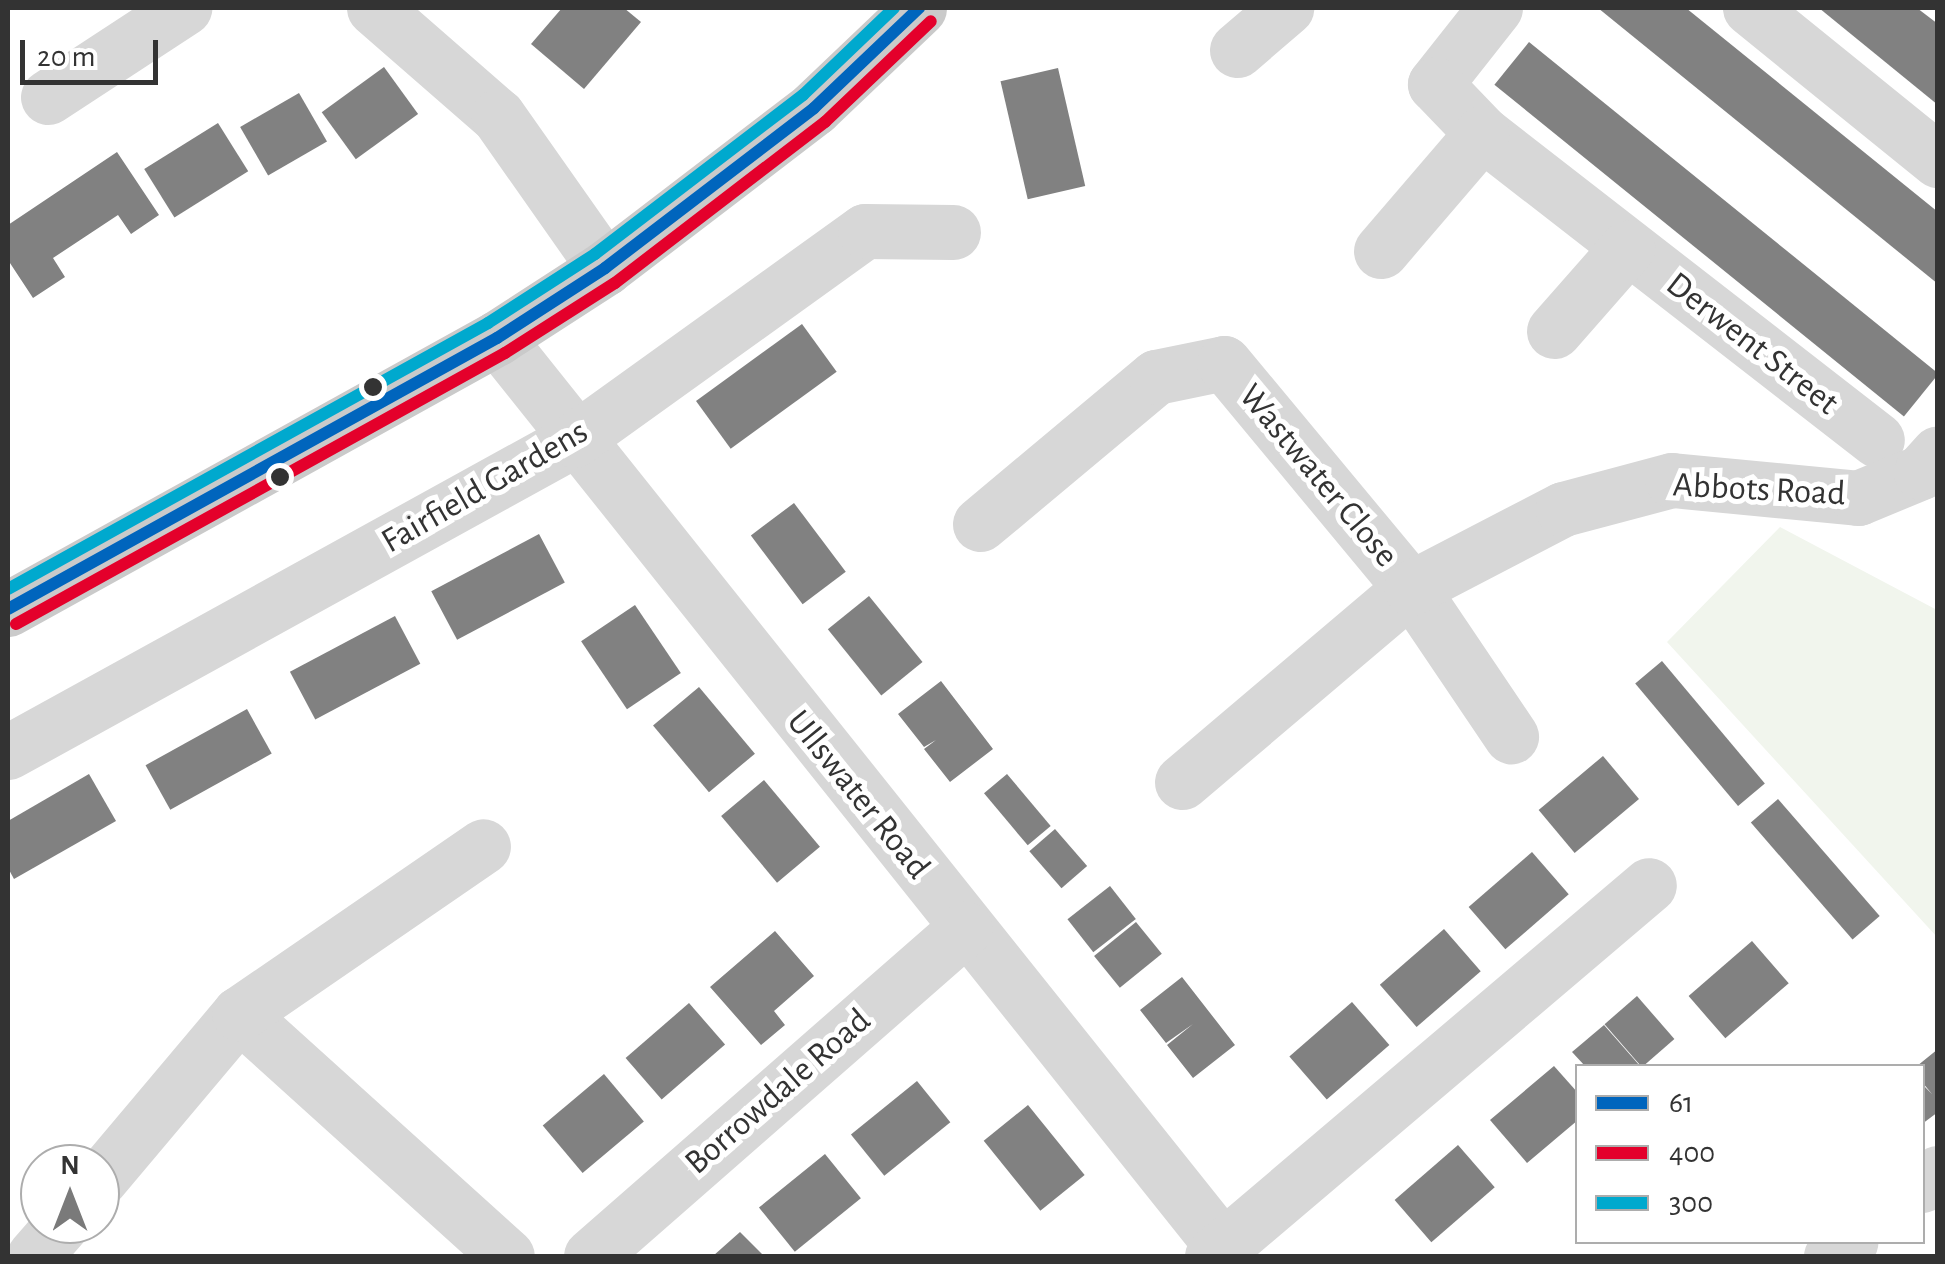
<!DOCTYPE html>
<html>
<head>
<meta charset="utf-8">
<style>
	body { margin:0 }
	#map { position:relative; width:1945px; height:1264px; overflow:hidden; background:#fff; font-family:"Alegreya Sans",sans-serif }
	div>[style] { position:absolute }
	.green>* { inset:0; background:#f1f5ed }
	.building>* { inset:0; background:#818181; transform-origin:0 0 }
	.minor>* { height:55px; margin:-27.5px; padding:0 27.5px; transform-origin:27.5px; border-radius:27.5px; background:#d7d7d7 }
	.major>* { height:55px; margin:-27.5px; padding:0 27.5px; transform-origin:27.5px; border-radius:27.5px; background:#cacaca }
	.bus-1>* { height:12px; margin:-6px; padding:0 6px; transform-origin:6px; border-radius:6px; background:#0065bd }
	.bus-2>* { height:12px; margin:-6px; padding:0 6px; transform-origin:6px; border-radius:6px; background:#e4002b }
	.bus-3>* { height:12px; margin:-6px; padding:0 6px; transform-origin:6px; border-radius:6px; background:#00a9ce }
	.dots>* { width:28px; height:28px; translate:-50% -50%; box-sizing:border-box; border:5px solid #fff; border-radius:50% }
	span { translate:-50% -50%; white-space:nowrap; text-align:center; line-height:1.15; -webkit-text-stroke:10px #fff; paint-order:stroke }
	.street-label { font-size:35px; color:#333 }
	.frame { position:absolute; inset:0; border:10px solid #333; pointer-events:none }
	.legend { position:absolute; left:1575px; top:1064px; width:350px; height:180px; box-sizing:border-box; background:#fff; border:2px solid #adadad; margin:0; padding:12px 18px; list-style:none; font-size:30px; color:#333 }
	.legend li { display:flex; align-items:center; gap:20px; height:50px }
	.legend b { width:50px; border:2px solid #adadad }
	.north { position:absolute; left:20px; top:1144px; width:100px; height:100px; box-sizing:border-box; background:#fff; border:2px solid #adadad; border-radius:50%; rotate:0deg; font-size:28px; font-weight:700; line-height:40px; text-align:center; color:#333 }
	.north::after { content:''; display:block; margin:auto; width:35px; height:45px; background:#7a7a7a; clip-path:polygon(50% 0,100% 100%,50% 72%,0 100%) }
	.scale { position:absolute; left:20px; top:40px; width:138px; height:45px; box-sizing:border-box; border:5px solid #333; border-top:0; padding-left:12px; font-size:30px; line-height:35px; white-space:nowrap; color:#333; -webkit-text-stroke:8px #fff; paint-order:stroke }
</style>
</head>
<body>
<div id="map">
	<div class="green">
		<i style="clip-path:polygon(1780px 527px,1937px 610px,1937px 937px,1667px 642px)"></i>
	</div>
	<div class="building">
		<i style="clip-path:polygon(562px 8px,624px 8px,641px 22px,584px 89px,531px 44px)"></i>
		<i style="clip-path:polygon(1598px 8px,1686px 8px,1938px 212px,1938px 284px)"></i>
		<i style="clip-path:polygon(1819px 8px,1917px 8px,1938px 24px,1938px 105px)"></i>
		<i style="left:1529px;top:42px;width:527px;height:55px;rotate:39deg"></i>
		<i style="left:384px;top:67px;width:58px;height:77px;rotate:54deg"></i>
		<i style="left:1058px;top:68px;width:121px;height:59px;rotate:77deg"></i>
		<i style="left:299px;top:93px;width:56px;height:68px;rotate:60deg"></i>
		<i style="left:218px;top:123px;width:57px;height:87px;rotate:58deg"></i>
		<i style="clip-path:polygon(117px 152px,159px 215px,131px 234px,118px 215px,53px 258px,65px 277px,33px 298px,8px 260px,8px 225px)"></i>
		<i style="left:802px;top:324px;width:59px;height:131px;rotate:54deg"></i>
		<i style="left:794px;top:503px;width:86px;height:54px;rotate:53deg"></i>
		<i style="left:539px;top:534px;width:55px;height:122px;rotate:62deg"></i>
		<i style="left:869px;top:596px;width:85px;height:53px;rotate:51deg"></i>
		<i style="left:635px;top:605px;width:82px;height:65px;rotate:56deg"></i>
		<i style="left:395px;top:616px;width:54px;height:119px;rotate:62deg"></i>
		<i style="left:1662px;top:661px;width:160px;height:35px;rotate:50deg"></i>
		<i style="clip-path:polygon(941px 681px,993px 749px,950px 782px,924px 749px,936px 740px,924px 747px,898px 714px)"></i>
		<i style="left:699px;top:687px;width:87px;height:60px;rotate:50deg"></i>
		<i style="left:247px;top:709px;width:51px;height:116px;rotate:61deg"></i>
		<i style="left:1603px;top:756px;width:56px;height:84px;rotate:50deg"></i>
		<i style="clip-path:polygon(89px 774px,116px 821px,14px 879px,8px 868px,8px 821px)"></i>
		<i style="left:1007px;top:774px;width:68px;height:30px;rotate:50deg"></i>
		<i style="left:764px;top:780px;width:87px;height:56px;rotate:50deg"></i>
		<i style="left:1778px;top:799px;width:155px;height:36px;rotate:49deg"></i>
		<i style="left:1055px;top:829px;width:49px;height:34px;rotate:49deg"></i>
		<i style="left:1532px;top:852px;width:56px;height:84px;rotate:49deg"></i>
		<i style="left:1110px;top:886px;width:42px;height:54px;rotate:52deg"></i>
		<i style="left:1136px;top:922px;width:41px;height:54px;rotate:51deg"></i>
		<i style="left:1444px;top:929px;width:56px;height:85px;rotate:49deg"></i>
		<i style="clip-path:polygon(775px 931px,814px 976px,774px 1011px,785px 1025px,761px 1045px,710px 987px)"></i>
		<i style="left:1752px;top:941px;width:56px;height:84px;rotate:49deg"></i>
		<i style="clip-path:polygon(1182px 977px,1235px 1045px,1193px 1078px,1167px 1045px,1193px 1024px,1166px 1043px,1140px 1010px)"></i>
		<i style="left:1637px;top:996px;width:57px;height:43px;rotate:49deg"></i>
		<i style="left:1352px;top:1002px;width:57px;height:83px;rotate:49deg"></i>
		<i style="left:689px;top:1003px;width:55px;height:84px;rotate:49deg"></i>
		<i style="clip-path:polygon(1604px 1025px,1640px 1066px,1585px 1066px,1572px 1052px)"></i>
		<i style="clip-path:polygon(1938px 1049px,1938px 1112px,1922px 1124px,1922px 1084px,1932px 1094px,1922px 1082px,1922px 1066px,1917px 1066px)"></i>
		<i style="clip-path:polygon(1554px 1066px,1578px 1093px,1578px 1120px,1527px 1163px,1490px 1120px)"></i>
		<i style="left:604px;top:1074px;width:62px;height:80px;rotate:50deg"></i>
		<i style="left:917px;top:1081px;width:53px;height:85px;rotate:51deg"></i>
		<i style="left:1028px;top:1105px;width:90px;height:57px;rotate:51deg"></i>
		<i style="left:1458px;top:1145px;width:56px;height:84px;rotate:49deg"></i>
		<i style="left:825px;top:1154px;width:57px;height:85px;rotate:51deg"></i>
		<i style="clip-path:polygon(740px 1232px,764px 1256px,713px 1256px)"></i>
	</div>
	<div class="minor">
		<i style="left:374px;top:8px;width:164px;rotate:41.1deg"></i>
		<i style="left:498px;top:116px;width:186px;rotate:54.9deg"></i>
		<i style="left:1495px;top:8px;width:97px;rotate:128.3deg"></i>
		<i style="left:1435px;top:84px;width:68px;rotate:46.2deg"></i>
		<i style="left:1482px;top:133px;width:500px;rotate:37.85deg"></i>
		<i style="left:1750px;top:8px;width:242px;rotate:39deg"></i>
		<i style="left:1237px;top:50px;width:65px;rotate:-40.6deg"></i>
		<i style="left:48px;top:97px;width:163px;rotate:-33.2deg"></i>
		<i style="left:1381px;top:251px;width:155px;rotate:-49.4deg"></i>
		<i style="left:1554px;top:331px;width:111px;rotate:-48.7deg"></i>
		<i style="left:497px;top:338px;width:1175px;rotate:51.39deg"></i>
		<i style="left:980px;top:524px;width:229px;rotate:-39.9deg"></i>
		<i style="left:1156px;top:377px;width:69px;rotate:-11.6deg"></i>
		<i style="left:1224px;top:363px;width:293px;rotate:50.3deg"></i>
		<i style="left:1411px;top:588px;width:179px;rotate:56deg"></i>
		<i style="left:8px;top:752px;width:646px;rotate:-28.87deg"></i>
		<i style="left:574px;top:440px;width:358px;rotate:-35.7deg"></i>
		<i style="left:865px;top:231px;width:88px;rotate:0.7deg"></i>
		<i style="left:1182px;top:782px;width:300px;rotate:-40.3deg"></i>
		<i style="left:1411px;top:588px;width:171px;rotate:-27.5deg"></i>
		<i style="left:1563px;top:509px;width:113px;rotate:-14.9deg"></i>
		<i style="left:1672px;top:480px;width:187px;rotate:5.5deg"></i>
		<i style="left:1858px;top:498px;width:68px;rotate:-22.4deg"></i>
		<i style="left:1921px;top:472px;width:25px;rotate:-48deg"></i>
		<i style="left:239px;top:1014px;width:361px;rotate:42.1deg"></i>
		<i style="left:100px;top:1179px;width:216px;rotate:-49.9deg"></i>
		<i style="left:239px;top:1014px;width:296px;rotate:-34.5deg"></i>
		<i style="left:1922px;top:1185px;width:20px;rotate:-37deg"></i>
		<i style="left:34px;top:1256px;width:43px;rotate:-48.8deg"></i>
		<i style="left:591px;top:1256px;width:497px;rotate:-41.2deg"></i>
		<i style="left:1212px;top:1256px;width:573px;rotate:-40.33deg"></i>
		<i style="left:1831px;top:1256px;width:24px;rotate:-36deg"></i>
	</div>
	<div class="major">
		<i style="left:8px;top:609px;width:559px;rotate:-28.99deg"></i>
		<i style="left:497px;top:338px;width:129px;rotate:-32.9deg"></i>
		<i style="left:605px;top:268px;width:263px;rotate:-37.4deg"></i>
		<i style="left:814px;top:108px;width:145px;rotate:-43.6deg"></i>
	</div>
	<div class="bus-1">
		<i style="left:8px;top:609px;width:559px;rotate:-28.99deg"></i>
		<i style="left:497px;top:338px;width:129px;rotate:-32.9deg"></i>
		<i style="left:605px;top:268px;width:263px;rotate:-37.4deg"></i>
		<i style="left:814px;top:108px;width:145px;rotate:-43.6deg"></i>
	</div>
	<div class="bus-2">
		<i style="left:16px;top:624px;width:559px;rotate:-28.99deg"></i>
		<i style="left:505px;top:353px;width:130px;rotate:-32.5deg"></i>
		<i style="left:615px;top:283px;width:265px;rotate:-37.5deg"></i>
		<i style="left:825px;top:122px;width:146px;rotate:-43.6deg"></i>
	</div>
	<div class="bus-3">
		<i style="left:8px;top:589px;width:549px;rotate:-28.99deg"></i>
		<i style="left:488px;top:323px;width:127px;rotate:-32.8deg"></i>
		<i style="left:595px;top:254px;width:262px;rotate:-37.4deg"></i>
		<i style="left:803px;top:95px;width:126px;rotate:-43.7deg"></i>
	</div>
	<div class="dots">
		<i style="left:373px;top:387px;background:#333"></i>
		<i style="left:280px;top:477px;background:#333"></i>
	</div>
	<div class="street-label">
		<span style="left:1752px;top:344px;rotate:38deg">Derwent Street</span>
		<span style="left:1318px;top:476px;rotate:50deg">Wastwater Close</span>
		<span style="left:485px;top:487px;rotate:-30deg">Fairfield Gardens</span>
		<span style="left:1759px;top:490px;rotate:3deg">Abbots Road</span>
		<span style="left:858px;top:795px;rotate:51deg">Ullswater Road</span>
		<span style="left:778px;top:1092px;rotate:-41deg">Borrowdale Road</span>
	</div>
	<div class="frame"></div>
	<ul class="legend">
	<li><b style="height:12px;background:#0065bd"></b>61</li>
	<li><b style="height:12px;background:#e4002b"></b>400</li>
	<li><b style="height:12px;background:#00a9ce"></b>300</li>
	</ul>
	<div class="north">N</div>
	<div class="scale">20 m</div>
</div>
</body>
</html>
